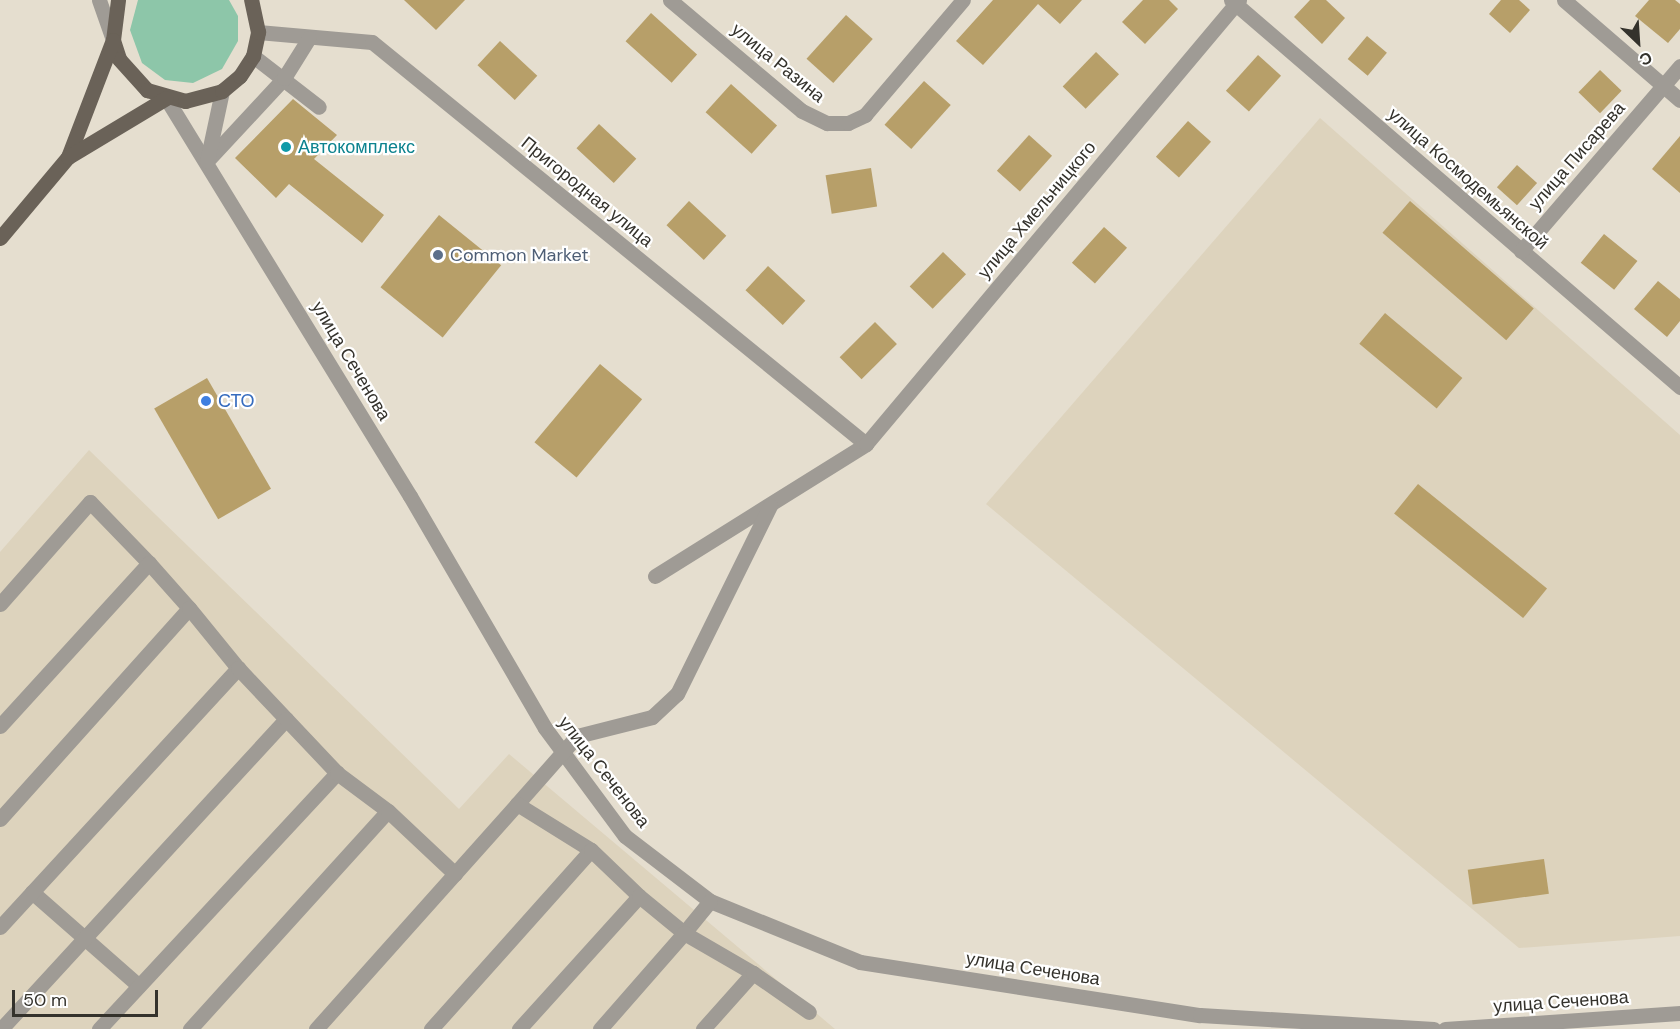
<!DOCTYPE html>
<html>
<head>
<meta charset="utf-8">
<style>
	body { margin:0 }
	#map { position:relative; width:1680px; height:1029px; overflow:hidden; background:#e5decf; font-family:"DM Sans",sans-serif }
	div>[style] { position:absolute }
	.built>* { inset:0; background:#ddd3bd }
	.green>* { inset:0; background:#8dc6a9 }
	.building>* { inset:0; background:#b79f69; transform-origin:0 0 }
	.minor>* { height:15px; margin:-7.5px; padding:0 7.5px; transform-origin:7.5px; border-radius:7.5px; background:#9f9b95 }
	.major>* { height:15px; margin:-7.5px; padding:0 7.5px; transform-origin:7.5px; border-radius:7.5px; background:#6a6258 }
	.dots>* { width:16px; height:16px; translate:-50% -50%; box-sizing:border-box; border:3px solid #fff; border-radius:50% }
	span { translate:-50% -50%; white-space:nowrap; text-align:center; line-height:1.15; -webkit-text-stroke:4.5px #fff; paint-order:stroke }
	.street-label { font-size:18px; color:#34322c }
	.culture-label { font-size:18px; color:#0d838f }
	.left { translate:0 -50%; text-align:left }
	.service-label { font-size:18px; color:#4e5e75 }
	.shop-label { font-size:18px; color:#366cbe }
	.north { position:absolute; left:1608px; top:12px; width:60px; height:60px; -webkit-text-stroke:4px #fff; paint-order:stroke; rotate:155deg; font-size:16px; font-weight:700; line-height:24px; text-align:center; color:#34322c }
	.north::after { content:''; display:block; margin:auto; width:21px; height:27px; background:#34322c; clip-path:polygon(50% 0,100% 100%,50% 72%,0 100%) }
	.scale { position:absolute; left:12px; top:990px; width:146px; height:27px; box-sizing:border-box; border:3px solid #34322c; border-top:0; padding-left:8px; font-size:18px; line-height:21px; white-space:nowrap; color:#34322c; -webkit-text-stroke:4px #fff; paint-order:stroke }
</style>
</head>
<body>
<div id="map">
	<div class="built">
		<i style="clip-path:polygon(1320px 118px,1680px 435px,1680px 936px,1519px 948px,986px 504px)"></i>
		<i style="clip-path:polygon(89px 450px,459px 809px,509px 754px,835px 1029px,0 1029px,0 552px)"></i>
	</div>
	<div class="green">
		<i style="clip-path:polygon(138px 0,229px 0,238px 16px,238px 41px,222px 69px,193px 83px,165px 80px,142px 63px,130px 30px)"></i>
	</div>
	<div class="building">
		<i style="clip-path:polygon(404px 0,465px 0,436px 30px)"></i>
		<i style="clip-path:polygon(993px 0,1082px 0,1060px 24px,1038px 4px,983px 65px,956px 41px)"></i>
		<i style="clip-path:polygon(1143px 0,1169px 0,1178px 9px,1145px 44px,1122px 22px)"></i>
		<i style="clip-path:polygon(1310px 0,1326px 0,1345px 18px,1322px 44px,1294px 17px)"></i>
		<i style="clip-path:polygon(1501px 0,1519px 0,1530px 10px,1510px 33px,1489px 14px)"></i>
		<i style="clip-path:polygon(1649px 0,1675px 0,1680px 4px,1680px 29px,1668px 43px,1635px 16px)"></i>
		<i style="left:651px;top:13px;width:62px;height:38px;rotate:42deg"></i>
		<i style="left:846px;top:15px;width:36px;height:59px;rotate:42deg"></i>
		<i style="left:1367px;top:36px;width:26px;height:30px;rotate:40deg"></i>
		<i style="left:500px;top:41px;width:51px;height:33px;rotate:43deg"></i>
		<i style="left:1096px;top:52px;width:32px;height:48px;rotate:44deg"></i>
		<i style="left:1258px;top:55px;width:31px;height:48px;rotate:42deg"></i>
		<i style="left:1600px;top:70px;width:30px;height:31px;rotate:44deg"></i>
		<i style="left:924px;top:81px;width:36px;height:59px;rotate:42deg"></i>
		<i style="left:731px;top:84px;width:62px;height:38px;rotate:42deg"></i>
		<i style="clip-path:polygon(293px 99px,337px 135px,314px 159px,384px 215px,362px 243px,289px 184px,276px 198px,235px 158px)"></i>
		<i style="left:1188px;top:121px;width:31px;height:48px;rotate:42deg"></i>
		<i style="left:599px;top:124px;width:51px;height:33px;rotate:43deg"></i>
		<i style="left:1029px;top:135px;width:31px;height:48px;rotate:42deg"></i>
		<i style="clip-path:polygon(1680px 136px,1680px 193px,1652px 169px)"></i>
		<i style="left:1517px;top:165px;width:27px;height:30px;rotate:42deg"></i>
		<i style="left:871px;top:168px;width:39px;height:46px;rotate:81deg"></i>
		<i style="left:689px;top:201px;width:51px;height:33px;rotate:43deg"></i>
		<i style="left:1410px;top:201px;width:164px;height:42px;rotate:41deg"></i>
		<i style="left:439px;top:215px;width:80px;height:93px;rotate:39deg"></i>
		<i style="left:1104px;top:227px;width:31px;height:48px;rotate:42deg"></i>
		<i style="left:1604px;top:234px;width:43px;height:37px;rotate:39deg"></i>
		<i style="left:943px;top:252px;width:32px;height:48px;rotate:44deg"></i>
		<i style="left:768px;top:266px;width:51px;height:33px;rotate:43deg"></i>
		<i style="clip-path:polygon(1658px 281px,1680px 299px,1680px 321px,1667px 337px,1634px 309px)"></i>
		<i style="left:1385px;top:313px;width:101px;height:40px;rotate:40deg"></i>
		<i style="left:875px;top:322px;width:31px;height:50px;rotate:45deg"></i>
		<i style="left:600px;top:364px;width:55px;height:102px;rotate:40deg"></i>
		<i style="left:207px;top:378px;width:128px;height:61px;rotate:60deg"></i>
		<i style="left:1418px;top:484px;width:166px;height:38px;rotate:39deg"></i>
		<i style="left:1544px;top:859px;width:35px;height:77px;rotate:82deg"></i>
	</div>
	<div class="minor">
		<i style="left:99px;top:0;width:42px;rotate:70.7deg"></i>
		<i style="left:670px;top:0;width:172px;rotate:40.1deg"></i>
		<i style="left:802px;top:111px;width:28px;rotate:26deg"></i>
		<i style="left:827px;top:123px;width:21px"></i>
		<i style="left:848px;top:123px;width:19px;rotate:-25deg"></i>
		<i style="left:865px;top:115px;width:151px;rotate:-49.6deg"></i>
		<i style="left:1231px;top:0;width:593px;rotate:40.76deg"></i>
		<i style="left:1564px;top:0;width:153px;rotate:40.8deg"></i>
		<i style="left:258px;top:32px;width:114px;rotate:5deg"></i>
		<i style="left:372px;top:42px;width:637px;rotate:39.14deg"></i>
		<i style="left:253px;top:56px;width:83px;rotate:37.7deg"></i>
		<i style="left:166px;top:98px;width:467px;rotate:58.5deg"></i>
		<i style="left:410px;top:496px;width:268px;rotate:59.8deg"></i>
		<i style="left:545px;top:728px;width:134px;rotate:53.5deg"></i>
		<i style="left:625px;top:836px;width:107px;rotate:37.4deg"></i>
		<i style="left:710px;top:901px;width:162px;rotate:22.1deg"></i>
		<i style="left:860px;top:962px;width:344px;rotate:8.9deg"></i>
		<i style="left:1200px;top:1015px;width:234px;rotate:3.4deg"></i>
		<i style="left:207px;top:161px;width:113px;rotate:-47.1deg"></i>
		<i style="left:284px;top:78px;width:47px;rotate:-58deg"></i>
		<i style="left:207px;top:161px;width:72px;rotate:-77.9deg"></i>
		<i style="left:1521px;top:251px;width:244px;rotate:-49.3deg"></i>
		<i style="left:655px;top:576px;width:249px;rotate:-32deg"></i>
		<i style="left:866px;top:444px;width:580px;rotate:-49.97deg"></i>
		<i style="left:0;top:604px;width:136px;rotate:-48.6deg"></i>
		<i style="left:90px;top:502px;width:85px;rotate:46deg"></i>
		<i style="left:0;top:726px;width:221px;rotate:-47.6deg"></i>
		<i style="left:149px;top:563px;width:60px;rotate:48.4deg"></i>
		<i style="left:517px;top:804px;width:91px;rotate:-48.6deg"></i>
		<i style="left:577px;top:736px;width:77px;rotate:-14.2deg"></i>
		<i style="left:652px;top:717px;width:34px;rotate:-43deg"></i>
		<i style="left:677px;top:694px;width:210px;rotate:-63.7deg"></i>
		<i style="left:0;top:819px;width:283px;rotate:-48.1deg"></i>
		<i style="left:189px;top:608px;width:77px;rotate:50.8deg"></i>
		<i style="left:32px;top:892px;width:142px;rotate:41.3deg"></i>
		<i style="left:0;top:927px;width:352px;rotate:-47.4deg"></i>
		<i style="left:238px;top:668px;width:70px;rotate:46.7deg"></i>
		<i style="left:1px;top:1029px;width:421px;rotate:-47.4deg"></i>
		<i style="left:286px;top:719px;width:74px;rotate:46.6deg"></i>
		<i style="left:99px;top:1029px;width:350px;rotate:-47.1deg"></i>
		<i style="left:337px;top:773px;width:64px;rotate:36.7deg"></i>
		<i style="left:190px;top:1029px;width:294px;rotate:-47.8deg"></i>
		<i style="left:388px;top:811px;width:92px;rotate:43.2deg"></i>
		<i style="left:316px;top:1029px;width:302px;rotate:-48.2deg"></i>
		<i style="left:517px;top:804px;width:87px;rotate:31.9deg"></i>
		<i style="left:431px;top:1029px;width:240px;rotate:-48.2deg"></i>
		<i style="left:591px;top:850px;width:66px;rotate:43.8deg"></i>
		<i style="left:519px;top:1029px;width:179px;rotate:-47.9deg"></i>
		<i style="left:639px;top:896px;width:58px;rotate:39.4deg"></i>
		<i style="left:684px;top:933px;width:41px;rotate:-50.9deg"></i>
		<i style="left:600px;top:1029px;width:128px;rotate:-48.8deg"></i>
		<i style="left:684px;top:933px;width:80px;rotate:30.1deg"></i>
		<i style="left:703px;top:1029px;width:75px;rotate:-48.2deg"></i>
		<i style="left:753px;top:973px;width:68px;rotate:34.9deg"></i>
		<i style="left:1445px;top:1029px;width:236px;rotate:-3.9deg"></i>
	</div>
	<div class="major">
		<i style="left:118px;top:0;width:40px;rotate:97.1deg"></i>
		<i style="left:113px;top:40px;width:20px;rotate:72deg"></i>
		<i style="left:119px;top:59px;width:42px;rotate:47.9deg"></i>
		<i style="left:147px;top:90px;width:40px;rotate:16deg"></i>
		<i style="left:185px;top:101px;width:38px;rotate:-15deg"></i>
		<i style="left:222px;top:91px;width:23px;rotate:-40deg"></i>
		<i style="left:240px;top:76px;width:24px;rotate:-57deg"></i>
		<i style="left:253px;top:56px;width:25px;rotate:-78deg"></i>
		<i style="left:258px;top:32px;width:33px;rotate:-102deg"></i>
		<i style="left:68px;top:157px;width:125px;rotate:-69deg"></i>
		<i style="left:0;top:238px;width:106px;rotate:-50deg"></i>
		<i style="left:68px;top:157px;width:114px;rotate:-31deg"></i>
	</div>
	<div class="dots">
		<i style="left:286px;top:147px;background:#0f9aa8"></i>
		<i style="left:438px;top:255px;background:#5c6f8a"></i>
		<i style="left:206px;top:401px;background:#3f7fe0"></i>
	</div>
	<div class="street-label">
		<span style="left:778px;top:63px;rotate:39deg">улица Разина</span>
		<span style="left:1577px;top:156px;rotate:-49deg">улица Писарева</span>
		<span style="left:1468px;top:179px;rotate:41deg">улица Космодемьянской</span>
		<span style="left:587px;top:192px;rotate:39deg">Пригородная улица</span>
		<span style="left:1037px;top:210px;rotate:-50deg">улица Хмельницкого</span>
		<span style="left:351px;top:361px;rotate:59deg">улица Сеченова</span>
		<span style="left:604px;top:772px;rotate:52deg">улица Сеченова</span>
		<span style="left:1033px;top:969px;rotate:9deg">улица Сеченова</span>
		<span style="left:1561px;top:1002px;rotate:-4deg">улица Сеченова</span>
	</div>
	<div class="culture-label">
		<span class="left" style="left:298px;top:147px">Автокомплекс</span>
	</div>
	<div class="service-label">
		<span class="left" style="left:450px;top:255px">Common Market</span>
	</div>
	<div class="shop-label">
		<span class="left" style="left:218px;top:401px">СТО</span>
	</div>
	<div class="north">С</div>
	<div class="scale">50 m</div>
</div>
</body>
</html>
